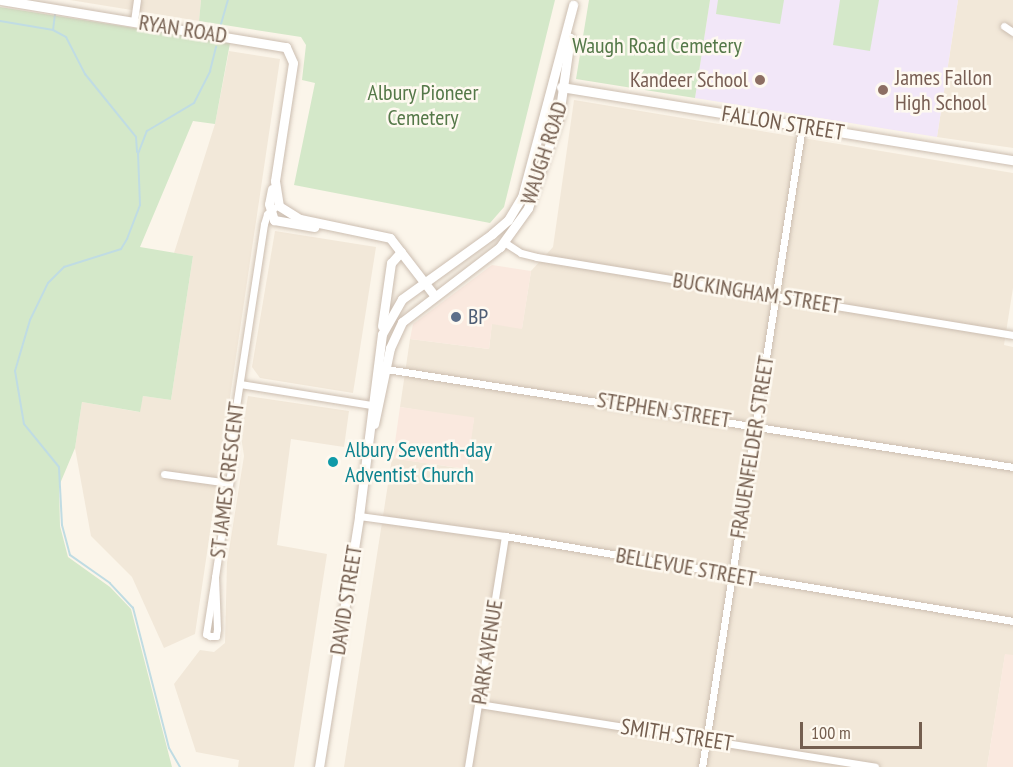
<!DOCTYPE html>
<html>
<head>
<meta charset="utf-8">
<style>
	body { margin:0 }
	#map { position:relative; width:1013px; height:767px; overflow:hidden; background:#fbf5ea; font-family:"PT Sans Narrow",sans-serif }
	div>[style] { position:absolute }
	.residential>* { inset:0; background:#f2e8d9 }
	.commercial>* { inset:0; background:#fae9df; transform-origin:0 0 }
	.education>* { inset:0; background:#f2e7f8 }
	.green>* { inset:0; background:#d4e8c9 }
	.stream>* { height:2px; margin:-1px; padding:0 1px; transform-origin:1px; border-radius:1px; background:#c0dce3 }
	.roads { filter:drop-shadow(0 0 2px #ccbeb1) drop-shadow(0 0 2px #ccbeb1) }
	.street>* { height:7px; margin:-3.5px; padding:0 3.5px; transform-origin:3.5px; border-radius:3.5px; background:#fff }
	.secondary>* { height:9px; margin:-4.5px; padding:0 4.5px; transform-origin:4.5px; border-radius:4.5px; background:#fff }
	.dots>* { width:16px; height:16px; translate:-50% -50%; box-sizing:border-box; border:3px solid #fef9f0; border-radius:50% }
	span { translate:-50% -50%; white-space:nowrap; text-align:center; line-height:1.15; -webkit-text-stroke:5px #fef9f0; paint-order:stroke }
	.street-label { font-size:22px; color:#745e4f }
	.park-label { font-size:22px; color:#547848 }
	.education-label { font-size:22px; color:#785e54 }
	.left { translate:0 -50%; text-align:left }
	.right { translate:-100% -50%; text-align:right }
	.service-label { font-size:22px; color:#4e5e75 }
	.culture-label { font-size:22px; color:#0d838f }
	.scale { position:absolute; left:800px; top:722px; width:122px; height:27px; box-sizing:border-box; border:3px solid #745e4f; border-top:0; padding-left:8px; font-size:18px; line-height:21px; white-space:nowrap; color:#745e4f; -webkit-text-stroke:4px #fef9f0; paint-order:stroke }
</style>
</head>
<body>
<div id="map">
	<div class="residential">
		<i style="clip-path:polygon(70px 0,201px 0,199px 21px)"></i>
		<i style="clip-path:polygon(958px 0,1013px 0,1013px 148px,937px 137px)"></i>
		<i style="clip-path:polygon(229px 51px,280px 59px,195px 634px,164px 648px,132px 577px,91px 536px,75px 448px,82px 402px,139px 412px,143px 396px,171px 400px,193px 256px,174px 253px,215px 124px)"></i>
		<i style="clip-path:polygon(574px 100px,1013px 173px,1013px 288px,1004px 345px,1013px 347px,1013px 655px,1005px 655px,987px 767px,344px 767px,392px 458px,465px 469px,474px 419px,400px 407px,410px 339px,489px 349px,492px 323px,522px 328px,531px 271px,553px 247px)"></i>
		<i style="clip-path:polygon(275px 231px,376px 247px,353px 393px,260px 378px,252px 367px)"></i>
		<i style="clip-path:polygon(248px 396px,349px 411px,344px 447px,291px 439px,277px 545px,327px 554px,294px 767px,238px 767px,239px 760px,196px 752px,174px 684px,200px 650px,214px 652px,225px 643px,227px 563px,244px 456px,241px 436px)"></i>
	</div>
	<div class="commercial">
		<i style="clip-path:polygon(492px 265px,531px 271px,522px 329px,492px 324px,489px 349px,410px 339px,413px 324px)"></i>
		<i style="left:400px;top:407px;width:75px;height:52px;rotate:8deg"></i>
		<i style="clip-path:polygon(1005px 654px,1013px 655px,1013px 767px,987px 767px)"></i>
	</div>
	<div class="education">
		<i style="clip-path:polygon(710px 0,958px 0,937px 137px,695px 98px)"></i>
	</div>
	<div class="green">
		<i style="clip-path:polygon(201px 0,555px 0,504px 207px,490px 223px,294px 185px,315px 83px,302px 80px,306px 45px,301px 37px,199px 21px)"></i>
		<i style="clip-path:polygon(589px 0,710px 0,695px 98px,576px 79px)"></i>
		<i style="clip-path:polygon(718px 0,784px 0,780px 24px,716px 14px)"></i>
		<i style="clip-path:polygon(840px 0,879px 0,870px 51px,833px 45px)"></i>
		<i style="clip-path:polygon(0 7px,230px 43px,215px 124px,193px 121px,140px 247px,193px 256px,171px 400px,143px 396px,140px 412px,82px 402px,75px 448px,59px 486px,60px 526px,68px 557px,110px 587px,131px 609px,172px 767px,0 767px)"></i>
	</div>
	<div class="stream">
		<i style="left:55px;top:14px;width:16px;rotate:97deg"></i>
		<i style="left:53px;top:30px;width:15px;rotate:28deg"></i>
		<i style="left:66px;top:37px;width:42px;rotate:62.8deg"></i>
		<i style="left:85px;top:74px;width:81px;rotate:51deg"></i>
		<i style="left:136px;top:137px;width:15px;rotate:86deg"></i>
		<i style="left:0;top:21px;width:54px;rotate:9.6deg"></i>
		<i style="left:221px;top:24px;width:25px;rotate:-74deg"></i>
		<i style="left:180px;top:767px;width:22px;rotate:-120deg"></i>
		<i style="left:169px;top:748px;width:145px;rotate:-104.4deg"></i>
		<i style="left:133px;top:608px;width:34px;rotate:-133deg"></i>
		<i style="left:110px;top:583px;width:49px;rotate:-145deg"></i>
		<i style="left:70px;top:555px;width:31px;rotate:-105deg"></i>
		<i style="left:62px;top:525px;width:58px;rotate:-93deg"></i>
		<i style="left:59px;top:467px;width:55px;rotate:-129.1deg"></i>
		<i style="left:24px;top:424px;width:54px;rotate:-99.6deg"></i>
		<i style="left:15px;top:371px;width:53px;rotate:-73.6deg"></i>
		<i style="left:30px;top:320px;width:41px;rotate:-64.1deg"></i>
		<i style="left:48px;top:283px;width:23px;rotate:-45deg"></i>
		<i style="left:64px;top:267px;width:60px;rotate:-17.5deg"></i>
		<i style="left:121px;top:249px;width:12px;rotate:-59deg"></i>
		<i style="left:127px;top:239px;width:36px;rotate:-69deg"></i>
		<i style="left:140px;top:205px;width:51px;rotate:-92.2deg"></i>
		<i style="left:138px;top:154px;width:25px;rotate:-69deg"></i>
		<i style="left:147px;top:131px;width:55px;rotate:-30.8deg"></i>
		<i style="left:194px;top:103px;width:36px;rotate:-63deg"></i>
		<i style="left:210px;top:71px;width:25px;rotate:-76deg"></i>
	</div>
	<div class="roads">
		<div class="street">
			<i style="left:134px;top:21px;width:21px;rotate:-82deg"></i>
			<i style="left:1004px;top:26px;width:11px;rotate:34deg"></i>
			<i style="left:504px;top:242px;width:20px;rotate:33deg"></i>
			<i style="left:521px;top:253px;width:16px;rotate:14deg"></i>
			<i style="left:537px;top:257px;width:482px;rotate:9.3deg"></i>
			<i style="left:386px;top:369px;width:635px;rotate:8.88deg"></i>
			<i style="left:240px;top:384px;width:133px;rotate:9.1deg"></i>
			<i style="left:164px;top:474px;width:66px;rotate:7.9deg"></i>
			<i style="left:359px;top:516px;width:147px;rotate:7.8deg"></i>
			<i style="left:505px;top:536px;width:515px;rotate:9.5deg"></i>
			<i style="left:215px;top:577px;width:52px;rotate:87.8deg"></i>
			<i style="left:217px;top:629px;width:7px;rotate:98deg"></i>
			<i style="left:216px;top:636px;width:6px;rotate:180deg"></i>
			<i style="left:210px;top:636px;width:4px;rotate:-153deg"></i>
			<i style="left:206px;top:634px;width:58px;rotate:-81deg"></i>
			<i style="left:215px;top:577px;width:95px;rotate:-81.5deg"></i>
			<i style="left:229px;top:483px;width:14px;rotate:-82deg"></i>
			<i style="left:231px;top:469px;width:36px;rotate:-88deg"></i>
			<i style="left:232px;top:433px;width:211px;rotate:-81.3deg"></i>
			<i style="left:264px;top:224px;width:10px;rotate:-73deg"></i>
			<i style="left:267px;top:214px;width:9px;rotate:-41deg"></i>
			<i style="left:479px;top:704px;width:401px;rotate:9deg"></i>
			<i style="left:468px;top:767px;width:234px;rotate:-80.9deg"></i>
			<i style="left:702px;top:767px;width:648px;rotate:-81.12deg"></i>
		</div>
		<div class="secondary">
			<i style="left:1px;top:0;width:289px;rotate:9.4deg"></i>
			<i style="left:286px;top:47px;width:17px;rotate:66deg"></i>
			<i style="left:293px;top:63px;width:119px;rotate:98.7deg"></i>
			<i style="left:275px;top:181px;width:25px;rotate:81deg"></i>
			<i style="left:279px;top:206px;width:25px;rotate:32deg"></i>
			<i style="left:300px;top:219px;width:92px;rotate:11.9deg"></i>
			<i style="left:390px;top:238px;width:72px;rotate:52.3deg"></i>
			<i style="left:561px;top:87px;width:458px;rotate:9.2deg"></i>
			<i style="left:272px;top:189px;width:15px;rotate:101deg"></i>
			<i style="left:269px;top:204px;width:17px;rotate:73deg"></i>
			<i style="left:274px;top:220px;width:41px;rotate:9.9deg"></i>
			<i style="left:382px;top:326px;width:64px;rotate:-81.9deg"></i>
			<i style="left:391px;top:263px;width:15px;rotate:-48deg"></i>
			<i style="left:374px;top:424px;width:78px;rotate:-78.1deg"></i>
			<i style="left:390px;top:348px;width:29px;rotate:-65deg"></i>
			<i style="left:402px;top:322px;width:123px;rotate:-37.4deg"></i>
			<i style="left:500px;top:247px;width:48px;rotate:-54.3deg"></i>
			<i style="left:528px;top:208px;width:97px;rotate:-71.4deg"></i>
			<i style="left:559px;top:116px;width:79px;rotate:-82deg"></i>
			<i style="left:319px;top:767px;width:254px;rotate:-80.9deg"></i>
			<i style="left:359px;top:516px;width:183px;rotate:-82.8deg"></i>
			<i style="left:382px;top:334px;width:40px;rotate:-60.3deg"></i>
			<i style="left:402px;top:299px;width:111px;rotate:-35.8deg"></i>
			<i style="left:492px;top:234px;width:21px;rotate:-41deg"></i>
			<i style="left:508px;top:220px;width:27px;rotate:-59deg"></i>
			<i style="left:522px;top:197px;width:199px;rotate:-75.1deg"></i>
		</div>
	</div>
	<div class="dots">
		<i style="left:760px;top:80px;background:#8d6e63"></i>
		<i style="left:883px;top:90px;background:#8d6e63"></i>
		<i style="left:456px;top:317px;background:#5c6f8a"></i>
		<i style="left:333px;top:462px;background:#0f9aa8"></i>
	</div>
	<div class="street-label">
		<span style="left:183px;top:29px;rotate:9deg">RYAN ROAD</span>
		<span style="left:783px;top:123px;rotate:9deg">FALLON STREET</span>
		<span style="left:544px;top:153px;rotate:-72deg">WAUGH ROAD</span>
		<span style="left:757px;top:293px;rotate:9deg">BUCKINGHAM STREET</span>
		<span style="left:664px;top:410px;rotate:9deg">STEPHEN STREET</span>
		<span style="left:752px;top:447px;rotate:-81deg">FRAUENFELDER STREET</span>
		<span style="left:227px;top:480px;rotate:-83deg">ST JAMES CRESCENT</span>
		<span style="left:686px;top:567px;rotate:10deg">BELLEVUE STREET</span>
		<span style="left:346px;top:600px;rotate:-81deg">DAVID STREET</span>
		<span style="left:487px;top:652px;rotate:-81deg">PARK AVENUE</span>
		<span style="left:677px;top:735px;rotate:9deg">SMITH STREET</span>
	</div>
	<div class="park-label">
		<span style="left:657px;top:46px">Waugh Road Cemetery</span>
		<span style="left:423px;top:105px">Albury Pioneer<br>Cemetery</span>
	</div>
	<div class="education-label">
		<span class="left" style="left:895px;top:90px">James Fallon<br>High School</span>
		<span class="right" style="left:748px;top:80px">Kandeer School</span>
	</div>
	<div class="service-label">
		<span class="left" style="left:468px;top:317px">BP</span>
	</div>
	<div class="culture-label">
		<span class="left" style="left:345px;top:462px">Albury Seventh-day<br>Adventist Church</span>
	</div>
	<div class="scale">100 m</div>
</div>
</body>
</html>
